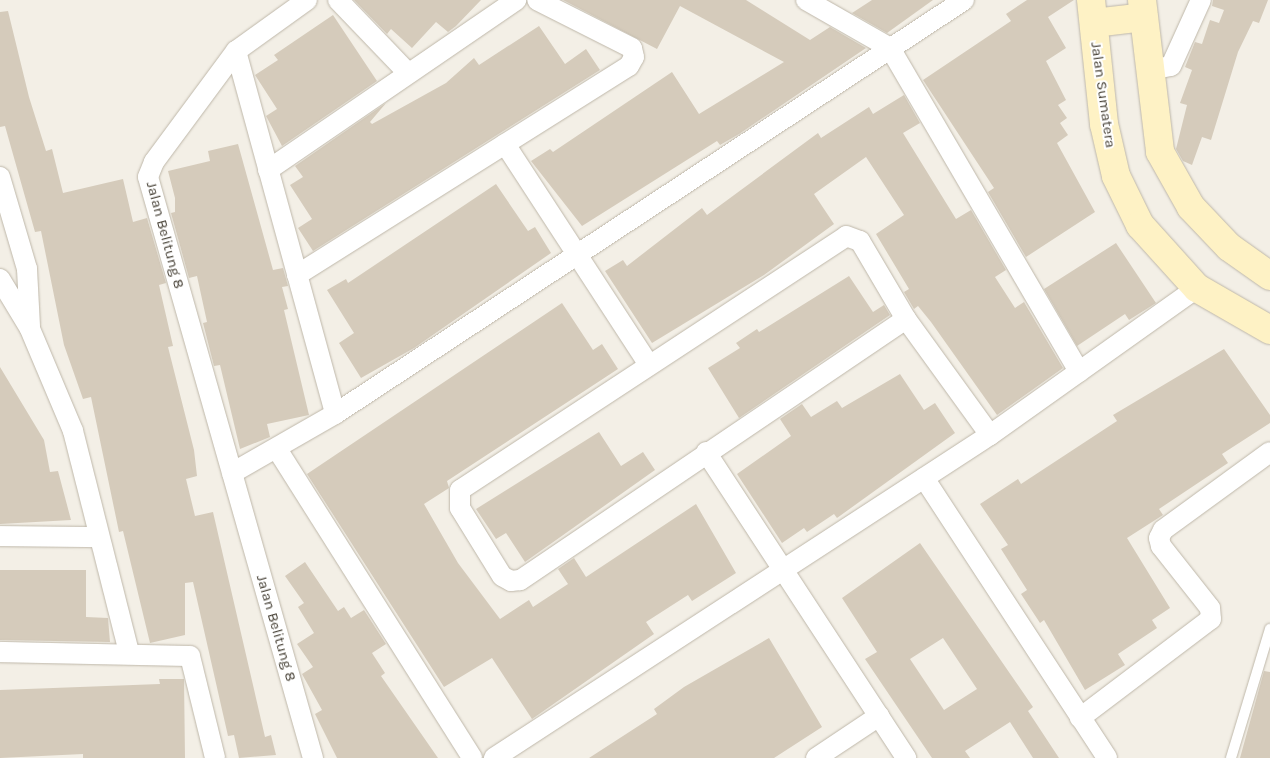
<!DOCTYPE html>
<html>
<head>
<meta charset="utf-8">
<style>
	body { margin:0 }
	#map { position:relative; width:1270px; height:758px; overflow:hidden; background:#f3efe6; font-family:Karla,sans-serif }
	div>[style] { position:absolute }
	.building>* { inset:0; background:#d5cbbb }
	.roads { filter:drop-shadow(0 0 1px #beb7a9) drop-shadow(0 0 1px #beb7a9) }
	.lane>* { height:10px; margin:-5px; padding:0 5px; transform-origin:5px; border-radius:5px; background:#fff }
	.street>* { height:20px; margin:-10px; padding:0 10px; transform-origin:10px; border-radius:10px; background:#fff }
	.secondary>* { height:28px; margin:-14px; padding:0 14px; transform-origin:14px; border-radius:14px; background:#fef2c5 }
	span { translate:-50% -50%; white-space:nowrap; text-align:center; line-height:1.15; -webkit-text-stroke:4px #fff; paint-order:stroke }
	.street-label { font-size:15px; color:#464035 }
</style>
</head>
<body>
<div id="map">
	<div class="building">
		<i style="clip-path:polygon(354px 0,481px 0,456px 26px,448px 32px,436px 22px,412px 48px,391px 29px,387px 34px)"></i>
		<i style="clip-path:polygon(563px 0,746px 0,810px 40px,830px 27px,866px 48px,739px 134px,720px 145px,717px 141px,582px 226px,531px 161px,550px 149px,553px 152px,672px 72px,699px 114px,784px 62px,680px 6px,657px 49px)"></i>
		<i style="clip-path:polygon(872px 0,933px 0,887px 33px,852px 13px)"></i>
		<i style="clip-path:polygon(1027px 0,1074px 0,1048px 17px,1066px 48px,1046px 61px,1066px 100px,1058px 105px,1067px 118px,1060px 123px,1068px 135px,1057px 143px,1095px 212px,1026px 257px,988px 192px,994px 188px,923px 80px,1011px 21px,1006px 14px)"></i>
		<i style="clip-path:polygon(1213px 0,1268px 0,1259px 23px,1253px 21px,1238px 52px,1211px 140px,1202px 137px,1192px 165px,1183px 161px,1176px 149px,1187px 105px,1180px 103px,1192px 70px,1185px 67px,1195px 42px,1202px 44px,1210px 20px,1219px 23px,1224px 10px,1212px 6px)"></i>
		<i style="clip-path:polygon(8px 11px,29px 97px,46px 151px,52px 149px,63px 193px,123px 179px,133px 222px,147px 218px,166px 283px,159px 285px,173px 346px,168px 347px,194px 450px,197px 476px,186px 479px,195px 516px,213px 512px,265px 737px,271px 735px,276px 755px,239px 758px,234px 735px,228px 736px,193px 582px,185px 583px,185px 635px,150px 643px,123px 531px,119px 532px,91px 397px,83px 399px,64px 345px,41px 231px,35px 232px,5px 126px,0 127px,0 12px)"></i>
		<i style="clip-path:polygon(333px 15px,377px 81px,282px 146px,266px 116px,277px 109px,255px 75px,278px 60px,274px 55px)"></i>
		<i style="clip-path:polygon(539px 26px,565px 64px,586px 49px,600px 70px,313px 251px,298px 228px,312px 219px,290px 185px,303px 177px,295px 166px,386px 103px,370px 122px,372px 124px,446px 83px,474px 58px,479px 65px)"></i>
		<i style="clip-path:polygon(904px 95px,920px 123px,903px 133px,956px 219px,971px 210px,1006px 270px,995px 277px,1015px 308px,1024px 302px,1063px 368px,997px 415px,931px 322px,918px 306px,914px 309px,904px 292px,909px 289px,876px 234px,904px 215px,866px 157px,814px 194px,834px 224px,764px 275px,652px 343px,605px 271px,623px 260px,627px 266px,702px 208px,707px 215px,818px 133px,821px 138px,869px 107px,873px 114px)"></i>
		<i style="clip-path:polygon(238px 144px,273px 270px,283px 268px,288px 286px,282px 287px,288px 309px,284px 310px,309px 415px,267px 424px,270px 437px,240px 449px,220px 365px,214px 366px,203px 323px,207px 322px,197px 276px,189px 278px,171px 213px,175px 212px,175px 198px,168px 171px,210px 161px,208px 151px)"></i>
		<i style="clip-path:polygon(496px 184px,528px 231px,535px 227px,551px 253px,414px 348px,361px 378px,339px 343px,354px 333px,327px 290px,346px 279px,348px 283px)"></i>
		<i style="clip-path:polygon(1116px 243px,1156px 303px,1129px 320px,1125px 314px,1077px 346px,1044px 289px)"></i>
		<i style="clip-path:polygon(849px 276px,873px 312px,884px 305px,890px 315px,739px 418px,708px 368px,740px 348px,736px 343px,757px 329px,759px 332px)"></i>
		<i style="clip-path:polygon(562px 303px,593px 350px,602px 344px,618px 369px,447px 481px,449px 488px,424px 504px,458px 563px,500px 619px,529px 600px,533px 607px,568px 584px,558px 569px,574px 558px,586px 577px,696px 504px,736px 573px,692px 601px,688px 595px,646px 622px,654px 634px,532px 719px,492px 658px,444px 687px,307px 474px)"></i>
		<i style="clip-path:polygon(1224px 349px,1270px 415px,1270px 423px,1222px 454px,1228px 463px,1159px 509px,1163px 515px,1127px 538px,1170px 608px,1152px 620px,1157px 628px,1118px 654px,1125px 665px,1085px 690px,1044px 620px,1040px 623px,1021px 594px,1027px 590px,1001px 549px,1008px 545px,980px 504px,1018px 479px,1021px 484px,1117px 421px,1113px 415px)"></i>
		<i style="clip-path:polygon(0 367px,44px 440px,50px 472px,58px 471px,71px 520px,0 524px)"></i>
		<i style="clip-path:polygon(900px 374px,924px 410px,935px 403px,955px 433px,837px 518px,834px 514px,807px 532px,804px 528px,782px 543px,737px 474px,791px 436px,780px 419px,802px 404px,811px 417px,837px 401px,842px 408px)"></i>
		<i style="clip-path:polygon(599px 432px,621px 466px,643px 452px,655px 470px,525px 562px,506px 533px,496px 539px,476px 509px)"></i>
		<i style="clip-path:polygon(evenodd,920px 543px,1033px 707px,1028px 711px,1059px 758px,1033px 758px,1010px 722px,965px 751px,970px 758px,932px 758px,865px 659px,877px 652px,842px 598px,920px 543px,943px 638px,977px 689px,944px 710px,910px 659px,943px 638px)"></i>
		<i style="clip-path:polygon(305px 562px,338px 611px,344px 607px,351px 618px,364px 610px,386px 644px,372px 653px,385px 673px,381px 676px,438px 758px,337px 758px,315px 714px,322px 710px,302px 674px,313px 667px,297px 644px,314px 633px,298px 607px,304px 603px,285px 576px)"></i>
		<i style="clip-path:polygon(0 570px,86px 570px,86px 617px,108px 618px,110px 642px,0 640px)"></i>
		<i style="clip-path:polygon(769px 638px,822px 727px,774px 758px,589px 758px,657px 714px,654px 709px,684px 687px)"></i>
		<i style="clip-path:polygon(1264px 671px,1270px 672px,1270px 758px,1240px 758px)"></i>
		<i style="clip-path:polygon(159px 679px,184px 679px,185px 758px,83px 758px,83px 754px,0 758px,0 690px,160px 684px)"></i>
	</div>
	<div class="roads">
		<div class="lane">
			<i style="left:1231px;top:758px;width:135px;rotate:-73.2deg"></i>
		</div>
		<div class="street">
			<i style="left:307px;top:0;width:87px;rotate:144.3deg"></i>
			<i style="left:236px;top:51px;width:138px;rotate:126.5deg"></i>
			<i style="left:154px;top:162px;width:16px;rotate:112deg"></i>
			<i style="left:148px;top:177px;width:604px;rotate:74.15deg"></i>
			<i style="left:338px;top:0;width:100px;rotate:46.2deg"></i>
			<i style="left:806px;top:0;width:97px;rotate:29.7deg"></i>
			<i style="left:890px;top:48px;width:375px;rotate:59.7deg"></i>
			<i style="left:236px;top:51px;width:376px;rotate:74.7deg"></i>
			<i style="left:1150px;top:70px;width:21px;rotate:-11deg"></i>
			<i style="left:1171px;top:66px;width:72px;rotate:-65.6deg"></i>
			<i style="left:505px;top:144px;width:262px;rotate:56.9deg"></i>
			<i style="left:268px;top:170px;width:301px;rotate:-34.4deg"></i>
			<i style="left:0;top:177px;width:96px;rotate:73.6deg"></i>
			<i style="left:27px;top:269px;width:57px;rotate:87deg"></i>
			<i style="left:297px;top:275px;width:392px;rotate:-32.2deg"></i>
			<i style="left:629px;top:66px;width:10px;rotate:-61deg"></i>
			<i style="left:634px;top:57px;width:9px;rotate:-103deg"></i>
			<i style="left:632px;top:48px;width:106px;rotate:-153.2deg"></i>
			<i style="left:0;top:279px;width:58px;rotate:59deg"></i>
			<i style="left:30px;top:329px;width:111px;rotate:67.1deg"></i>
			<i style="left:73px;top:431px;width:229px;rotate:75.8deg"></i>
			<i style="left:906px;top:319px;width:466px;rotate:145.9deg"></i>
			<i style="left:520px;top:580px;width:9px;rotate:174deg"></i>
			<i style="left:511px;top:581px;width:10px;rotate:-151deg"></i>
			<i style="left:502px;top:576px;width:80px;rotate:-121.7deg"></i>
			<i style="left:460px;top:508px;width:18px;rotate:-90deg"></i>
			<i style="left:460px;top:490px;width:462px;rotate:-33.3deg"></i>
			<i style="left:846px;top:236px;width:15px;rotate:20deg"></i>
			<i style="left:860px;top:241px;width:91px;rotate:59.5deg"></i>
			<i style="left:906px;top:319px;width:143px;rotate:54.1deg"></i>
			<i style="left:277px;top:449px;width:365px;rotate:57.7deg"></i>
			<i style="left:706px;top:452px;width:366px;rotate:56.8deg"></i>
			<i style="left:232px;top:473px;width:119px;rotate:-29.8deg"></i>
			<i style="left:335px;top:414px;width:753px;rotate:-33.35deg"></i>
			<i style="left:924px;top:478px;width:334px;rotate:56.8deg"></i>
			<i style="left:0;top:536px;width:98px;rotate:0.6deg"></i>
			<i style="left:0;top:652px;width:190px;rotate:1.2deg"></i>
			<i style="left:190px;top:656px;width:105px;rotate:76.2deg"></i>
			<i style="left:1080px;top:718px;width:164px;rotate:-37.1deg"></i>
			<i style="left:1211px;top:619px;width:11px;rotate:-95deg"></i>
			<i style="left:1210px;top:608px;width:79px;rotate:-128.3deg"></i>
			<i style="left:1161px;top:546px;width:8px;rotate:-104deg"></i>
			<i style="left:1159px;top:538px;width:9px;rotate:-63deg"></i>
			<i style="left:1163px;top:530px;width:132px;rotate:-36.1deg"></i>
			<i style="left:494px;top:758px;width:592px;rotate:-33.07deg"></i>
			<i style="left:990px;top:435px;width:254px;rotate:-35.4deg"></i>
			<i style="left:816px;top:758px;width:76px;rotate:-33.7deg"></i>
		</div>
		<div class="secondary">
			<i style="left:1091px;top:0;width:125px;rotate:84deg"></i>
			<i style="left:1104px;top:124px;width:53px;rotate:77deg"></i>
			<i style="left:1116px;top:176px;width:55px;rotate:63.9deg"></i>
			<i style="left:1140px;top:225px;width:85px;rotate:47.9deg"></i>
			<i style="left:1197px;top:288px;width:84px;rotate:29.9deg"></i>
			<i style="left:1142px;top:0;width:153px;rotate:83.2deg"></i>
			<i style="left:1160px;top:152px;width:63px;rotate:60.6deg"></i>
			<i style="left:1191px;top:207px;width:55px;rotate:46.5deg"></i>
			<i style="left:1229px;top:247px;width:50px;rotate:35.3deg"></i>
			<i style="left:1094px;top:23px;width:50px;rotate:-6.8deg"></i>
		</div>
	</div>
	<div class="street-label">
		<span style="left:1103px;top:95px;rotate:82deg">Jalan Sumatera</span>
		<span style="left:165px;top:235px;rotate:75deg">Jalan Belitung 8</span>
		<span style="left:276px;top:628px;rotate:74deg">Jalan Belitung 8</span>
	</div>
</div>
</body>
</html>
